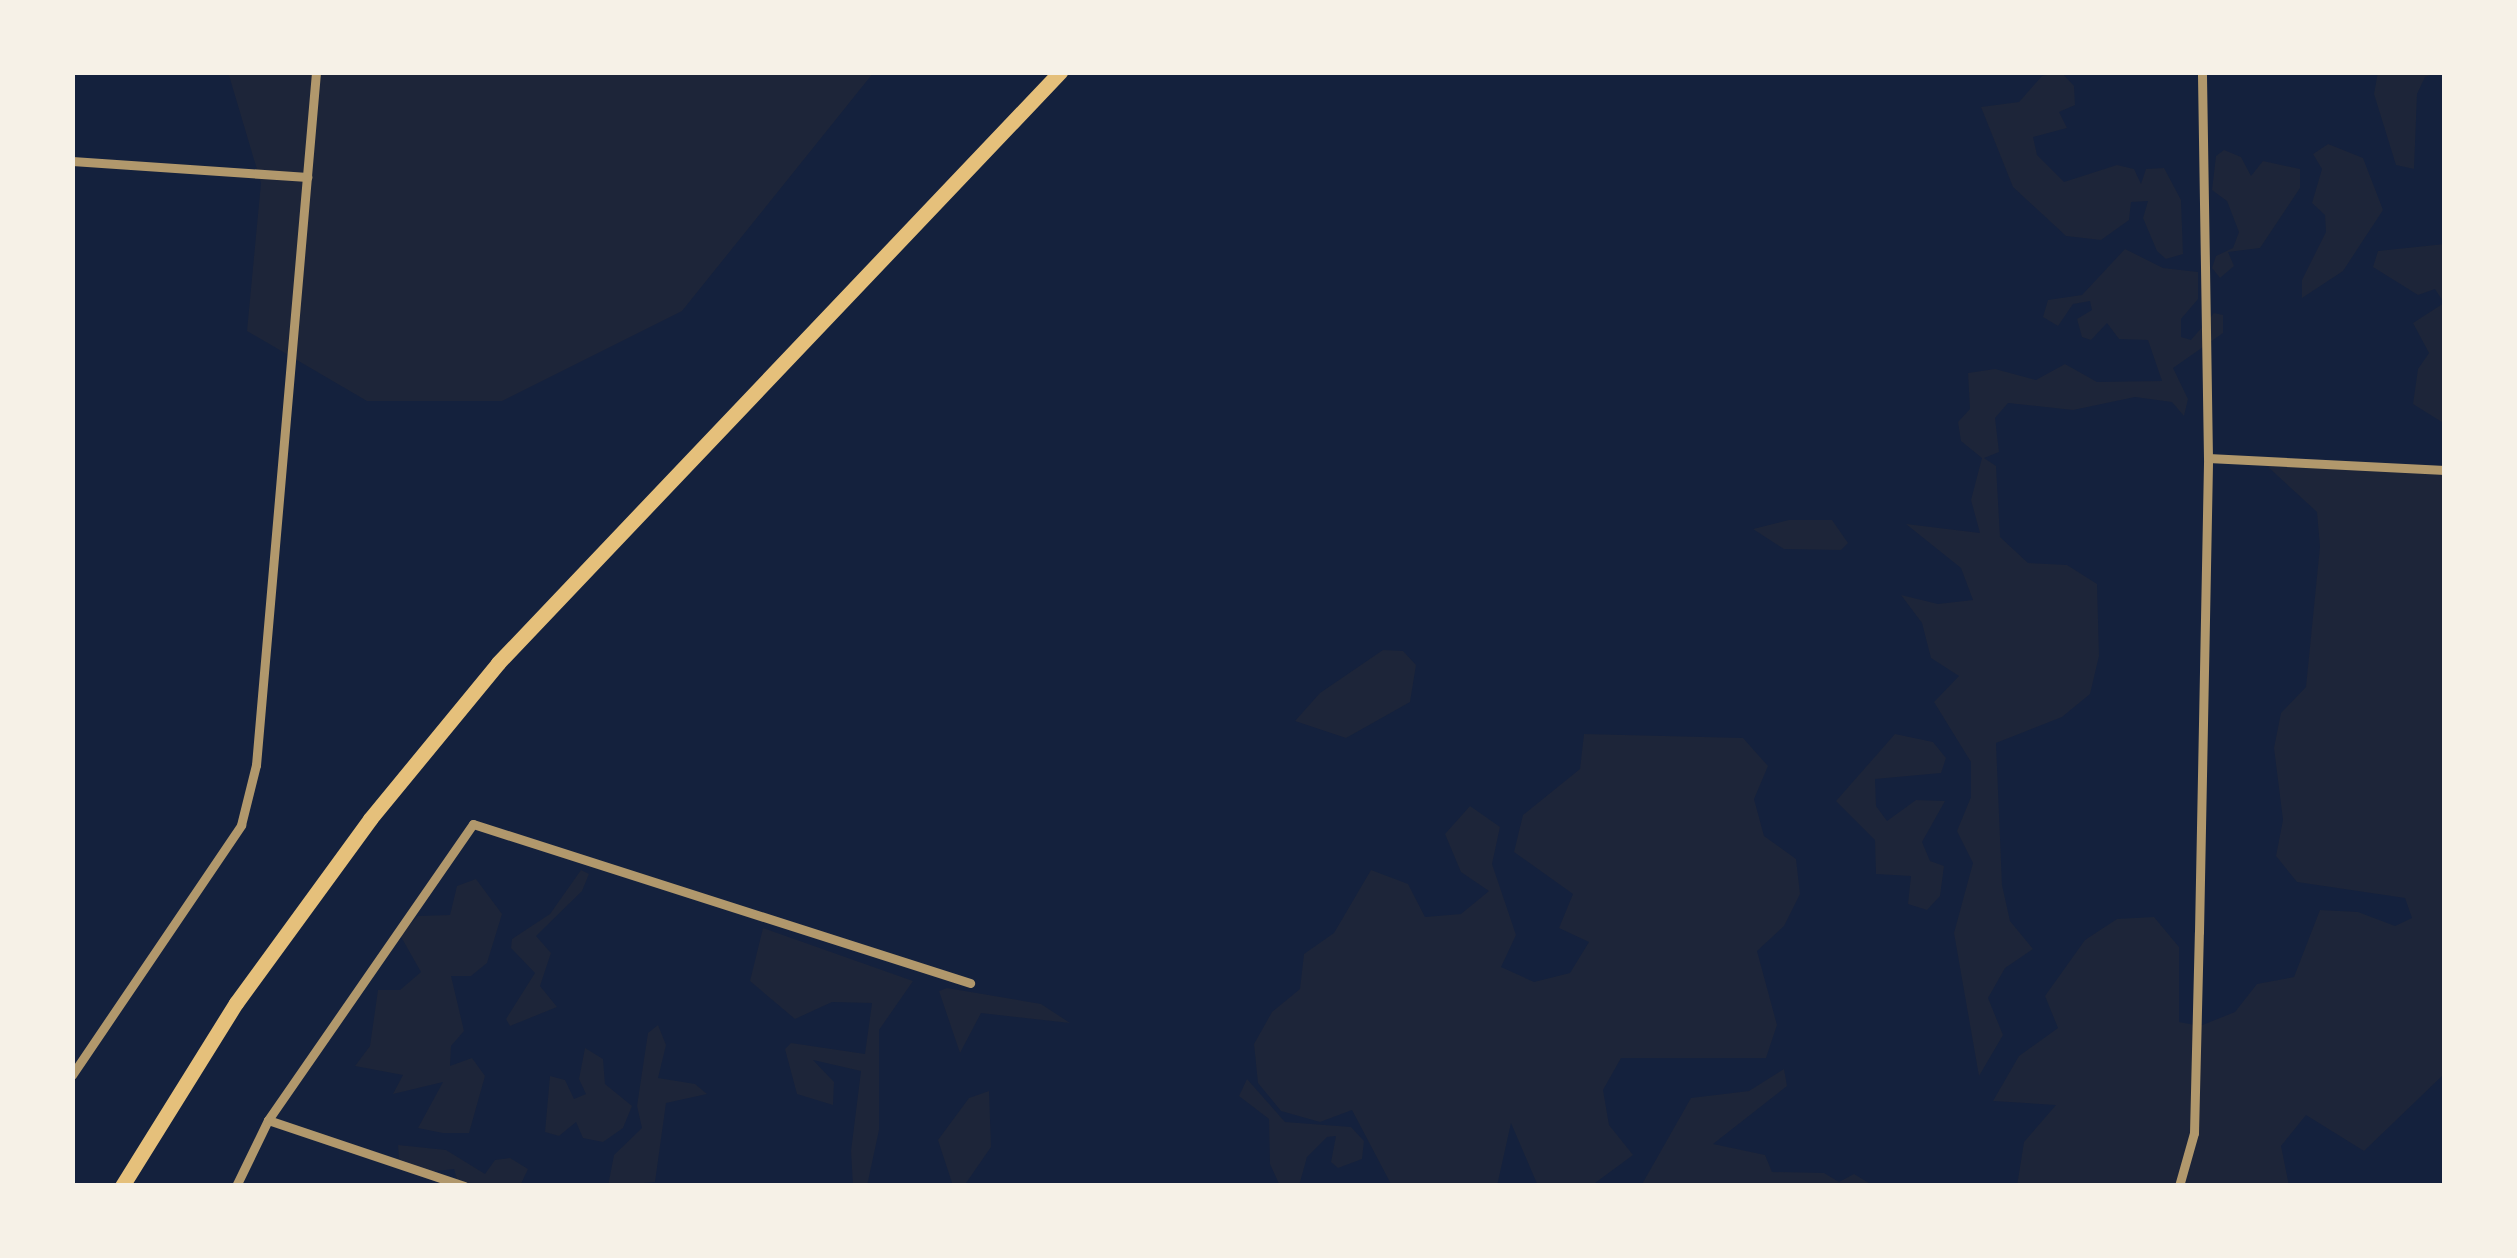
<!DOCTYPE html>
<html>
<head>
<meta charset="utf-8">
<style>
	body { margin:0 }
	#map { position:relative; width:2517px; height:1258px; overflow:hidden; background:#14213d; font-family:Inter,sans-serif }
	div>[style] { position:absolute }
	.green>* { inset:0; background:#1d2539 }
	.minor>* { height:9px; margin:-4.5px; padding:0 4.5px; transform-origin:4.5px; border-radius:4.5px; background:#b1986c }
	.trunk>* { height:15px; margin:-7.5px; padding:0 7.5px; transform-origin:7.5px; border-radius:7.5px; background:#e5c07b }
	span { translate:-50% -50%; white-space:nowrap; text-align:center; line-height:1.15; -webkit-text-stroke:9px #f6f1e7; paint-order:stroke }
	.frame { position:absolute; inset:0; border:75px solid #f6f1e7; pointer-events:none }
</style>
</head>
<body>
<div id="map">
	<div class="green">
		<i style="clip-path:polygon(228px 72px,874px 72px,682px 311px,502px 401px,367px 401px,247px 331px,261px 183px)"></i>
		<i style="clip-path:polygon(2061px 72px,2074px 86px,2075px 105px,2059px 112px,2067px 128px,2033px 137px,2037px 155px,2064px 182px,2117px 165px,2134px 169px,2141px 184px,2146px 169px,2164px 168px,2181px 200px,2183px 254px,2166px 259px,2157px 251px,2143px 218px,2148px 201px,2131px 202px,2129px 220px,2101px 240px,2066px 236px,2013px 187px,1981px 107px,2019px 102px,2042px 76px)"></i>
		<i style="clip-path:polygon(2378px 72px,2440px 72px,2425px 77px,2417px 94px,2414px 169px,2396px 165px,2374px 94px)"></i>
		<i style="clip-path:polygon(2328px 144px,2363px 158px,2383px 210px,2343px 271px,2302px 298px,2302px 280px,2326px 232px,2325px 215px,2312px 203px,2322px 169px,2313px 154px)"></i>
		<i style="clip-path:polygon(2224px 150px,2241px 157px,2251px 176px,2263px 161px,2300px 169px,2300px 188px,2260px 248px,2228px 252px,2234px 266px,2220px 278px,2212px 268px,2216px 256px,2233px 248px,2239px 232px,2227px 201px,2212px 190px,2216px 156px)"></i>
		<i style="clip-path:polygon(2445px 244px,2445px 424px,2413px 404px,2418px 369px,2429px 353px,2413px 323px,2444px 303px,2435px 289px,2418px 295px,2373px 267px,2378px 251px)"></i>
		<i style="clip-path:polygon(2125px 249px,2163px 268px,2198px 272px,2198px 299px,2181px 319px,2181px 337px,2191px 340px,2214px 313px,2223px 315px,2223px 333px,2173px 368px,2188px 399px,2184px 416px,2172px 402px,2135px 397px,2073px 410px,2008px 403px,1995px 418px,1999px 452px,1984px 458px,1996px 466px,2000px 537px,2028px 563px,2067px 565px,2097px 584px,2099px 656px,2090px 694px,2062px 717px,1996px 743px,2002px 885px,2010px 921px,2033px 949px,2005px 968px,1988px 998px,2003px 1035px,1979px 1076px,1954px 933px,1973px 863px,1957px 831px,1971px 797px,1971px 762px,1934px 702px,1959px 676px,1931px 658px,1922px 623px,1901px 595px,1938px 604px,1973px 600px,1961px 568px,1906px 524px,1980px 533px,1971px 500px,1982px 458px,1961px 441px,1958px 422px,1970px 409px,1968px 373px,1995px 369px,2036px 380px,2065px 364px,2097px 382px,2162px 381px,2148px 340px,2119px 339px,2107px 323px,2091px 340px,2082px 337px,2077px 319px,2092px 310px,2090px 301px,2073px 304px,2058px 326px,2043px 317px,2048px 300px,2082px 295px)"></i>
		<i style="clip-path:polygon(2267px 466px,2445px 473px,2442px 1076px,2364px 1151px,2306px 1115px,2281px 1146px,2289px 1186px,2017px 1186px,2024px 1142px,2056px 1105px,1993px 1101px,2019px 1056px,2058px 1028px,2045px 996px,2085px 940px,2117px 919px,2154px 917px,2179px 947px,2179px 1022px,2200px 1026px,2235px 1012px,2257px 984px,2294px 977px,2320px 910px,2358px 912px,2395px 926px,2412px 918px,2405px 898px,2297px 882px,2276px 856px,2283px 820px,2274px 748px,2281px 713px,2306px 687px,2320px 547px,2317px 512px)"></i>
		<i style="clip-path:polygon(1789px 520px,1832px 520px,1848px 543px,1841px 550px,1784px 549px,1753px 529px)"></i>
		<i style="clip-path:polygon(1383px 650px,1403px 651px,1416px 665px,1410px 702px,1346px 738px,1295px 721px,1320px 693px)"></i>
		<i style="clip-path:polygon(1584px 734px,1743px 738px,1768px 766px,1754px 799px,1764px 836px,1796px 859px,1800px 894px,1784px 926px,1757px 951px,1777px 1025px,1766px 1058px,1621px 1058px,1603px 1090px,1609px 1125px,1633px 1155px,1591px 1186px,1538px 1186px,1511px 1123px,1497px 1186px,1392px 1186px,1352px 1110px,1320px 1122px,1281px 1111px,1258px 1083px,1254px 1044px,1272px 1012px,1300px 989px,1304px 954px,1334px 933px,1371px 870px,1408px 884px,1425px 917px,1461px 914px,1489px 891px,1461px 872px,1445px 834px,1470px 806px,1500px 827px,1492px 864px,1516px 935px,1501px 967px,1534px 982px,1570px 973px,1589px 942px,1559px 928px,1573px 894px,1514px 852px,1523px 815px,1580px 769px)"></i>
		<i style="clip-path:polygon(1895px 734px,1933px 742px,1946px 758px,1941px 773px,1875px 779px,1876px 806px,1887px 821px,1916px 800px,1945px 801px,1922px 842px,1930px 861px,1944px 866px,1940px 896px,1927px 910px,1908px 904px,1911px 876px,1876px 874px,1875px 840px,1836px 801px)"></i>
		<i style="clip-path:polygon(581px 870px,589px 874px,582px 891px,536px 936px,551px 953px,540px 986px,557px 1007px,510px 1026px,506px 1019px,535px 973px,511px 948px,512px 939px,550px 914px)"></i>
		<i style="clip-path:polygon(476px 879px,502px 914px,487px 963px,471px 976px,451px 976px,464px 1031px,451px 1046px,450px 1066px,472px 1058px,485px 1076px,469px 1133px,443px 1133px,418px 1128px,443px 1082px,393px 1094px,403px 1075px,355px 1066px,370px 1046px,378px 990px,400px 990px,421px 972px,400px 935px,418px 916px,450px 915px,457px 886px)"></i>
		<i style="clip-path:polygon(763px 928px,913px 981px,879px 1030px,879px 1130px,867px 1186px,853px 1186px,851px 1151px,861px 1071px,813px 1060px,834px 1082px,833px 1105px,797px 1094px,785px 1049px,791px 1043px,865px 1054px,872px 1003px,832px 1002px,795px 1019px,750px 981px)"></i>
		<i style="clip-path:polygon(947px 988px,1041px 1004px,1070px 1023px,981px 1013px,960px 1053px,939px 991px)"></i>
		<i style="clip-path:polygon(658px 1025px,666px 1045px,658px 1078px,695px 1084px,707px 1094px,666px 1103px,655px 1182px,608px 1186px,614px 1155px,642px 1128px,637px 1106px,648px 1033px)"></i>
		<i style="clip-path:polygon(585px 1048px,603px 1059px,605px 1084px,632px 1106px,623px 1128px,603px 1142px,583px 1138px,576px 1122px,559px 1136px,545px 1132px,550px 1076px,565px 1080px,574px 1099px,586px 1094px,579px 1079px)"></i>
		<i style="clip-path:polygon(1784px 1069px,1787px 1086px,1713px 1144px,1765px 1155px,1772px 1172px,1824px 1173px,1839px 1182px,1854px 1174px,1874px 1186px,1641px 1186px,1691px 1098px,1749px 1091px)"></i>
		<i style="clip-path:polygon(1247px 1079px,1285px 1122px,1351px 1127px,1364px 1141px,1362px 1159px,1338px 1168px,1331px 1162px,1336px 1136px,1327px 1137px,1307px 1157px,1299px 1186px,1280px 1186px,1270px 1164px,1269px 1119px,1239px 1096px)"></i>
		<i style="clip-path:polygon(989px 1091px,991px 1147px,964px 1186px,953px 1186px,938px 1140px,969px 1098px)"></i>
		<i style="clip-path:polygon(398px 1145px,446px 1150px,485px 1174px,495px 1160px,510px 1158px,528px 1169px,520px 1186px,470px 1186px,458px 1183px,454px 1169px,428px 1172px,399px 1159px)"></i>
	</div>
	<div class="minor">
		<i style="left:72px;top:161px;width:236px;rotate:3.9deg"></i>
		<i style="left:2208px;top:458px;width:237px;rotate:2.9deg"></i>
		<i style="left:72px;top:1075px;width:302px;rotate:-55.9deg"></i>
		<i style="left:241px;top:825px;width:62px;rotate:-76deg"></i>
		<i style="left:256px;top:765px;width:696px;rotate:-85.05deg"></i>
		<i style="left:268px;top:1120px;width:207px;rotate:18.6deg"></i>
		<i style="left:236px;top:1186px;width:73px;rotate:-64.1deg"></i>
		<i style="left:268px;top:1120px;width:360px;rotate:-55.3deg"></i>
		<i style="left:473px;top:824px;width:522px;rotate:17.74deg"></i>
		<i style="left:2179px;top:1186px;width:55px;rotate:-74.2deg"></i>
		<i style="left:2194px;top:1133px;width:201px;rotate:-88.6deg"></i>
		<i style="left:2199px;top:932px;width:474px;rotate:-88.9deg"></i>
		<i style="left:2208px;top:458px;width:386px;rotate:-90.9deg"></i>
	</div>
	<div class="trunk">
		<i style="left:122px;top:1186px;width:216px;rotate:-58.1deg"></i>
		<i style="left:236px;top:1003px;width:228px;rotate:-53.9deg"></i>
		<i style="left:370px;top:819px;width:202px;rotate:-50.6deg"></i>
		<i style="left:498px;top:663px;width:816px;rotate:-46.44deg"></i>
	</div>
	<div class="frame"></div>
</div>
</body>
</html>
